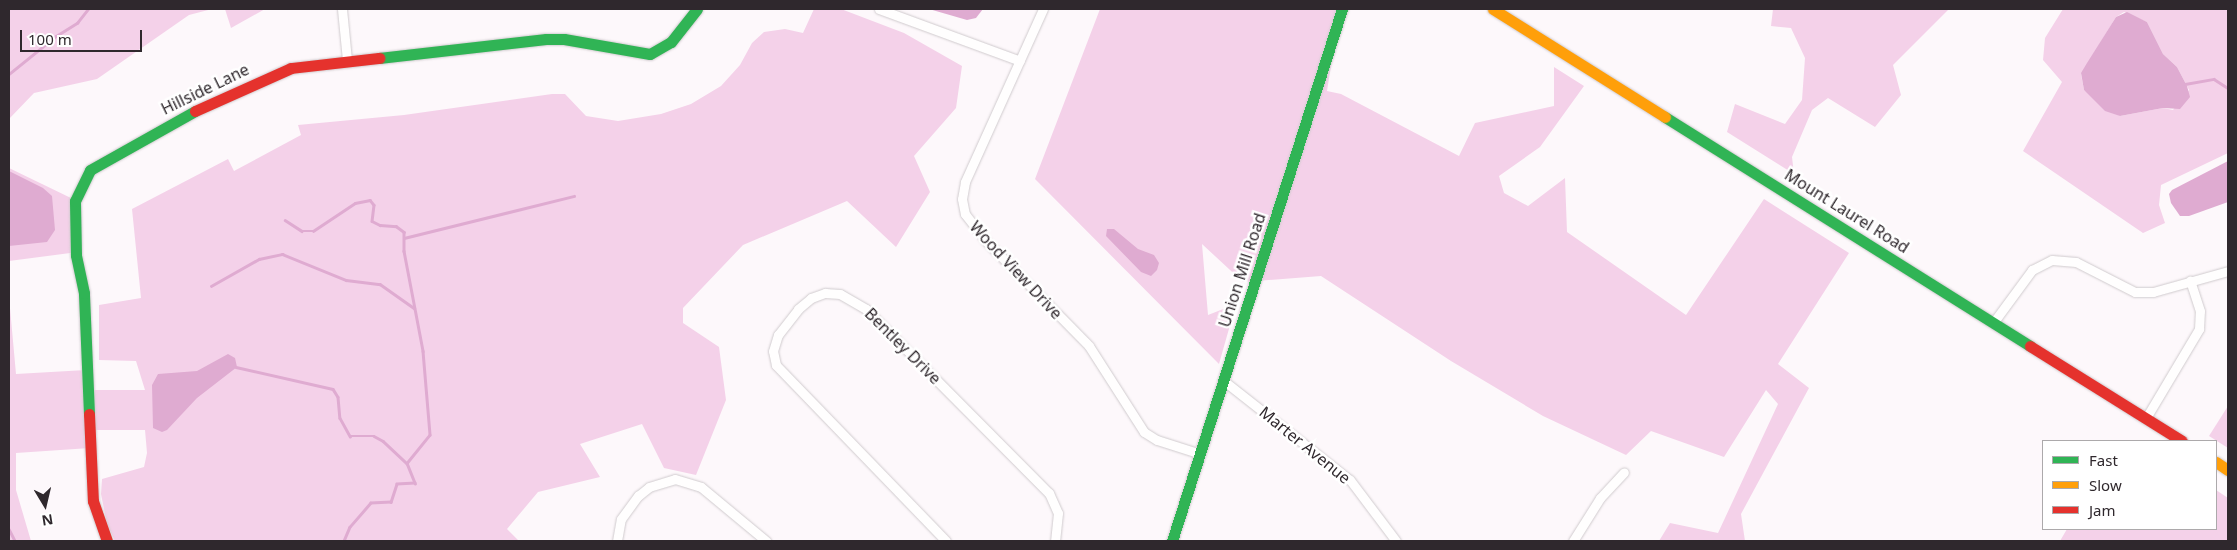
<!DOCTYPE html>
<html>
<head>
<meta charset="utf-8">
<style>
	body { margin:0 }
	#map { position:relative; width:2237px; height:550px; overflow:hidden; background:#fdf8fb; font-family:"Noto Sans",sans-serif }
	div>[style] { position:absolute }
	.green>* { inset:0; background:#f4d1e9 }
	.water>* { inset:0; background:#dfabd1 }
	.stream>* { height:2.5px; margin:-1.25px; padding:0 1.25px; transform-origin:1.25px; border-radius:1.25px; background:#dfabd1 }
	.roads { filter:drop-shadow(0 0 1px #d0cbce) drop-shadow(0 0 1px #d0cbce) }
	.street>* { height:9px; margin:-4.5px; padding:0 4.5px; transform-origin:4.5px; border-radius:4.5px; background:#fffefe }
	.fast>* { height:11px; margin:-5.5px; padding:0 5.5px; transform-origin:5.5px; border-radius:5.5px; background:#30b455 }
	.slow>* { height:11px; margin:-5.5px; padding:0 5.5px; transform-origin:5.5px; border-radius:5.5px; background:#ff9f0a }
	.jam>* { height:11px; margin:-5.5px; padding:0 5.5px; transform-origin:5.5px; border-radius:5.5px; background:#e5322d }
	span { translate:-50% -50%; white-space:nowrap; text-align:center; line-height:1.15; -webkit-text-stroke:5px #fff; paint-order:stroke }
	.street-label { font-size:16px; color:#2f282d }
	.frame { position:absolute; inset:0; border:10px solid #2f282d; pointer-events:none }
	.legend { position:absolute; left:2042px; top:440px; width:175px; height:90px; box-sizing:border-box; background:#fff; border:1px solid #aca9ab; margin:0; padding:6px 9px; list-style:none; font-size:15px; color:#2f282d }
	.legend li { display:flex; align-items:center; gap:10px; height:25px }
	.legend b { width:25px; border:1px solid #aca9ab }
	.north { position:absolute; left:20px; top:480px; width:50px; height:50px; -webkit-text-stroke:4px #fff; paint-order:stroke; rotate:171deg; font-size:14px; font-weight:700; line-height:20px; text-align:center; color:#2f282d }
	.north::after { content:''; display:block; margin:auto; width:18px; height:22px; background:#2f282d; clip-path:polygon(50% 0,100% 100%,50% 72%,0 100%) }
	.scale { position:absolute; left:20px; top:30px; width:122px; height:22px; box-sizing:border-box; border:2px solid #2f282d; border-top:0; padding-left:6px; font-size:15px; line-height:18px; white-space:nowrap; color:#2f282d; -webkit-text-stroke:4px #fff; paint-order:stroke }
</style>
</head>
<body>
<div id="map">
	<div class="green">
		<i style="clip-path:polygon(9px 9px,212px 9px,189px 15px,97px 79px,34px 93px,9px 119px)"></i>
		<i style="clip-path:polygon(225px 9px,265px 9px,231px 28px)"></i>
		<i style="clip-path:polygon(814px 9px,841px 9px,904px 33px,962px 66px,956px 108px,914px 156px,930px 192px,896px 247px,847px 201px,743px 245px,683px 308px,683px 323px,719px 347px,726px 400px,696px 475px,664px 468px,642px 424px,580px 444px,600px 477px,538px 492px,507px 529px,519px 541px,115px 541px,107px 524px,101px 494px,102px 479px,144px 467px,147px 453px,145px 430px,89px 430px,90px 448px,16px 453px,16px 490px,31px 541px,9px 541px,9px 297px,16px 374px,86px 370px,87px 390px,145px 390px,136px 361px,99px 360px,99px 305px,141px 298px,132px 209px,228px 159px,234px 171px,301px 135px,298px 125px,404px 115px,552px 94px,565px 94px,586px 116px,618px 121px,661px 114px,691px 104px,721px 86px,740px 65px,752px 43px,764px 32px,785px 29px,803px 33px)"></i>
		<i style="clip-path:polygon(1100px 9px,1340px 9px,1327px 91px,1341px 94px,1459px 156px,1475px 123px,1554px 106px,1554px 67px,1584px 86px,1540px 147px,1499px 176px,1504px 193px,1528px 206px,1565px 178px,1567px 232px,1686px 315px,1764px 199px,1849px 253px,1778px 364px,1809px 388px,1741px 514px,1745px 541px,1659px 541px,1670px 523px,1718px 533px,1778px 404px,1766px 390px,1724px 457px,1651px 431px,1626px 455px,1543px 416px,1451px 361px,1321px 276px,1243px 282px,1202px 244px,1208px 315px,1236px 304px,1219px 364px,1035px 179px)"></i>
		<i style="clip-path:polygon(1773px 9px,1949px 9px,1893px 65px,1901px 95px,1875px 127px,1828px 98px,1812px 110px,1792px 157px,1794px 174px,1727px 132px,1735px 104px,1785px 124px,1802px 100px,1805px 58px,1791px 28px,1771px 26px)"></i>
		<i style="clip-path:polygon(evenodd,2063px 9px,2228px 9px,2228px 153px,2161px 185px,2159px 205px,2165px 223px,2143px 233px,2023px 151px,2062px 82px,2043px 60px,2045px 38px,2063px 9px,2124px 12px,2147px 22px,2163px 54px,2177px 67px,2187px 86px,2189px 90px,2173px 110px,2163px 108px,2120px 116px,2084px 90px,2081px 74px,2116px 17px,2124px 12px)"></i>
		<i style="clip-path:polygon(9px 168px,73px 199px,78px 252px,9px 261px)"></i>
		<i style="clip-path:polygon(2228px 406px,2228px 448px,2209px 436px)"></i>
		<i style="clip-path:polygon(2216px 490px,2228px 498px,2228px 541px,2060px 541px,2067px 529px,2216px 529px)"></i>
	</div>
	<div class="water">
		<i style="clip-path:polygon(929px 9px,983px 9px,976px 18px,967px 20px)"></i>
		<i style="clip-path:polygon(2127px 12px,2147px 22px,2163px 54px,2177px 67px,2187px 86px,2190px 97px,2180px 109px,2163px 108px,2120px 116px,2105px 111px,2084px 90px,2081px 73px,2087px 63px,2116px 17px)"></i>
		<i style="clip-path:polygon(2228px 161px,2228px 202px,2189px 216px,2180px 216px,2171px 203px,2169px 194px,2172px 190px)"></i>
		<i style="clip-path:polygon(9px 171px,43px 188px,52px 196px,55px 230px,47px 242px,9px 246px)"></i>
		<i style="clip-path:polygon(1107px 229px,1114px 229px,1138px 249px,1154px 255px,1159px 263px,1157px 270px,1151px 276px,1141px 272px,1106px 236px)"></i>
		<i style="clip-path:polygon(228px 354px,235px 358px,237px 367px,197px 398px,167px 430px,162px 432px,153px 428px,152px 385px,158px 374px,197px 371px)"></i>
	</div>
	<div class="stream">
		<i style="left:9px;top:74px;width:60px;rotate:-39deg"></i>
		<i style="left:56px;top:36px;width:25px;rotate:-32deg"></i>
		<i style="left:77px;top:23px;width:18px;rotate:-52deg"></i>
		<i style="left:2185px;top:84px;width:29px;rotate:-10deg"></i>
		<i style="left:2214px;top:79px;width:17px;rotate:33deg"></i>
		<i style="left:285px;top:220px;width:20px;rotate:33deg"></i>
		<i style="left:302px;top:231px;width:11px"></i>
		<i style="left:313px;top:231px;width:50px;rotate:-33.7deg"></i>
		<i style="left:355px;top:203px;width:15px;rotate:-11deg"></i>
		<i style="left:370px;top:200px;width:6px;rotate:51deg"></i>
		<i style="left:374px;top:205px;width:16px;rotate:97deg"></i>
		<i style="left:372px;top:221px;width:9px;rotate:27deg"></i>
		<i style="left:380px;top:225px;width:16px;rotate:4deg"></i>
		<i style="left:396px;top:226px;width:10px;rotate:37deg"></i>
		<i style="left:404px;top:232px;width:19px;rotate:90deg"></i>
		<i style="left:404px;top:251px;width:102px;rotate:79.2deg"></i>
		<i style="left:423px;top:351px;width:84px;rotate:85.2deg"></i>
		<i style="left:430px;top:435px;width:36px;rotate:129deg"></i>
		<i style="left:404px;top:238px;width:175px;rotate:-13.9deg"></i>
		<i style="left:211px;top:286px;width:55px;rotate:-29.4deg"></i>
		<i style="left:259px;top:259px;width:24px;rotate:-12deg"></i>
		<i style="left:282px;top:254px;width:69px;rotate:22.1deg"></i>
		<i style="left:346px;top:280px;width:34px;rotate:7deg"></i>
		<i style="left:380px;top:284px;width:42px;rotate:35.2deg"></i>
		<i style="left:236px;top:367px;width:99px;rotate:12.8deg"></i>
		<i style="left:333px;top:389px;width:9px;rotate:58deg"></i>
		<i style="left:338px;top:397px;width:21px;rotate:85deg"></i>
		<i style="left:340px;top:418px;width:21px;rotate:61deg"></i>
		<i style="left:350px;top:436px;width:24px"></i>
		<i style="left:374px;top:436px;width:10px;rotate:29deg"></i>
		<i style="left:383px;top:441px;width:33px;rotate:43deg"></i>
		<i style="left:407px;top:463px;width:22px;rotate:68deg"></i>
		<i style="left:415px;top:483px;width:18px;rotate:177deg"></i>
		<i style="left:397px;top:484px;width:19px;rotate:108deg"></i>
		<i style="left:391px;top:502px;width:20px;rotate:177deg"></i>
		<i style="left:371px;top:503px;width:32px;rotate:131deg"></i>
		<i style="left:350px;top:527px;width:15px;rotate:113deg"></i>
		<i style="left:9px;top:529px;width:13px;rotate:63deg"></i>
	</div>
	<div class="roads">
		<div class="street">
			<i style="left:342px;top:9px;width:51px;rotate:84.4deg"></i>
			<i style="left:879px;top:9px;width:150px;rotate:20.2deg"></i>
			<i style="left:1043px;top:9px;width:190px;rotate:114.3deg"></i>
			<i style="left:965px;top:182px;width:17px;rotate:100deg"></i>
			<i style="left:962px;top:199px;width:15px;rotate:79deg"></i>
			<i style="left:965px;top:214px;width:33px;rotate:52deg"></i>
			<i style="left:985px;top:240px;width:148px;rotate:45.5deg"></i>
			<i style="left:1089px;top:346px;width:102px;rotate:57.4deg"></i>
			<i style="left:1144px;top:432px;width:15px;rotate:32deg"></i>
			<i style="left:1157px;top:440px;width:46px;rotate:17.7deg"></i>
			<i style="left:1993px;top:323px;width:66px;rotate:-53.7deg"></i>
			<i style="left:2032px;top:270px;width:22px;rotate:-27deg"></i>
			<i style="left:2052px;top:260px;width:24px;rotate:5deg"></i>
			<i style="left:2076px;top:262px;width:66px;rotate:27deg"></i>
			<i style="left:2135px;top:292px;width:18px"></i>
			<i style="left:2153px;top:292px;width:78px;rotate:-15.6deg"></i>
			<i style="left:1224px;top:381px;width:160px;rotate:38.2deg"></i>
			<i style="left:1350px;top:480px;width:76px;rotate:53deg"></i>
			<i style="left:2146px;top:418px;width:104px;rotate:-59.2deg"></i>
			<i style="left:2199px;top:329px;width:18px;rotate:-87deg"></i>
			<i style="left:2200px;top:311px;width:32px;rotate:-108deg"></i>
			<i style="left:617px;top:541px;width:22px;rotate:-80deg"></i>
			<i style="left:621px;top:519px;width:29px;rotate:-54deg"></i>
			<i style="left:638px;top:496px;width:14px;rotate:-39deg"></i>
			<i style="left:649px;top:487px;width:27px;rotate:-17deg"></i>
			<i style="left:675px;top:479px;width:27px;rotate:17deg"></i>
			<i style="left:701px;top:487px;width:85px;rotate:39.7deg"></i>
			<i style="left:946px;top:541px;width:245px;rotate:-134deg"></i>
			<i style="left:776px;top:365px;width:14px;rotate:-102deg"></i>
			<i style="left:773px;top:351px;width:17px;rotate:-73deg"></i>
			<i style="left:778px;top:335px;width:33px;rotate:-52deg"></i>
			<i style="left:798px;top:309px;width:17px;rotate:-40deg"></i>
			<i style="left:811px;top:298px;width:15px;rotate:-20deg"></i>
			<i style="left:825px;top:293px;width:15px;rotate:4deg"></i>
			<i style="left:840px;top:294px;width:30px;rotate:30deg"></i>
			<i style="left:866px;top:309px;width:260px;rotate:45.2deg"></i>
			<i style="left:1049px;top:493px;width:22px;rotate:66deg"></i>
			<i style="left:1058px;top:513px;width:28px;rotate:96deg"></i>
			<i style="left:1573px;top:541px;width:51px;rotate:-57.9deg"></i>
			<i style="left:1600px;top:498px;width:35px;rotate:-47deg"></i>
		</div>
		<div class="fast">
			<i style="left:379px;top:58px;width:168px;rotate:-6.5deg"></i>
			<i style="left:546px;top:39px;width:18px"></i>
			<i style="left:564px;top:39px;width:87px;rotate:9.9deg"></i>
			<i style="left:650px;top:54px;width:24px;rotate:-30deg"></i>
			<i style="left:671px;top:42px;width:42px;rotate:-51.8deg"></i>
			<i style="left:1665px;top:117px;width:431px;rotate:32.1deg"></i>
			<i style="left:89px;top:414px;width:121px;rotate:-92.4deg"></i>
			<i style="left:84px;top:293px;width:39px;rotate:-102deg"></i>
			<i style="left:76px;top:255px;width:54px;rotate:-91.1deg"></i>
			<i style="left:75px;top:201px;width:34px;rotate:-64deg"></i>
			<i style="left:90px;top:170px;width:120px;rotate:-29.3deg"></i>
			<i style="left:1172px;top:541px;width:559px;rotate:-72.28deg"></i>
		</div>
		<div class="slow">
			<i style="left:1493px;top:9px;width:203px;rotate:32.1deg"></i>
			<i style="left:2216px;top:462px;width:14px;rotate:34deg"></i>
		</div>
		<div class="jam">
			<i style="left:195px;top:111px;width:105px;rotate:-24.1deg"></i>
			<i style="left:291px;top:68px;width:89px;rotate:-6.5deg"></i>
			<i style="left:2030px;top:346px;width:179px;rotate:32deg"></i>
			<i style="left:89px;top:414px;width:87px;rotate:87.4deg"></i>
			<i style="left:93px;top:501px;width:42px;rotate:70.7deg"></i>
		</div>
	</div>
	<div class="street-label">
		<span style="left:205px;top:89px;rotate:-26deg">Hillside Lane</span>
		<span style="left:1847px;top:211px;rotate:32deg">Mount Laurel Road</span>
		<span style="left:1016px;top:270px;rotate:47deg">Wood View Drive</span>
		<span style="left:1242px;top:270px;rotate:-72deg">Union Mill Road</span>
		<span style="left:903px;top:346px;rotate:45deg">Bentley Drive</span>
		<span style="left:1305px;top:445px;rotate:39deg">Marter Avenue</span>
	</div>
	<div class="frame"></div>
	<ul class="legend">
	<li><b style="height:6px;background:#30b455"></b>Fast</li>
	<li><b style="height:6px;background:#ff9f0a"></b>Slow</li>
	<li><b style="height:6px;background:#e5322d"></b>Jam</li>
	</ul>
	<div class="north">N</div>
	<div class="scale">100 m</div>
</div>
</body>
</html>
